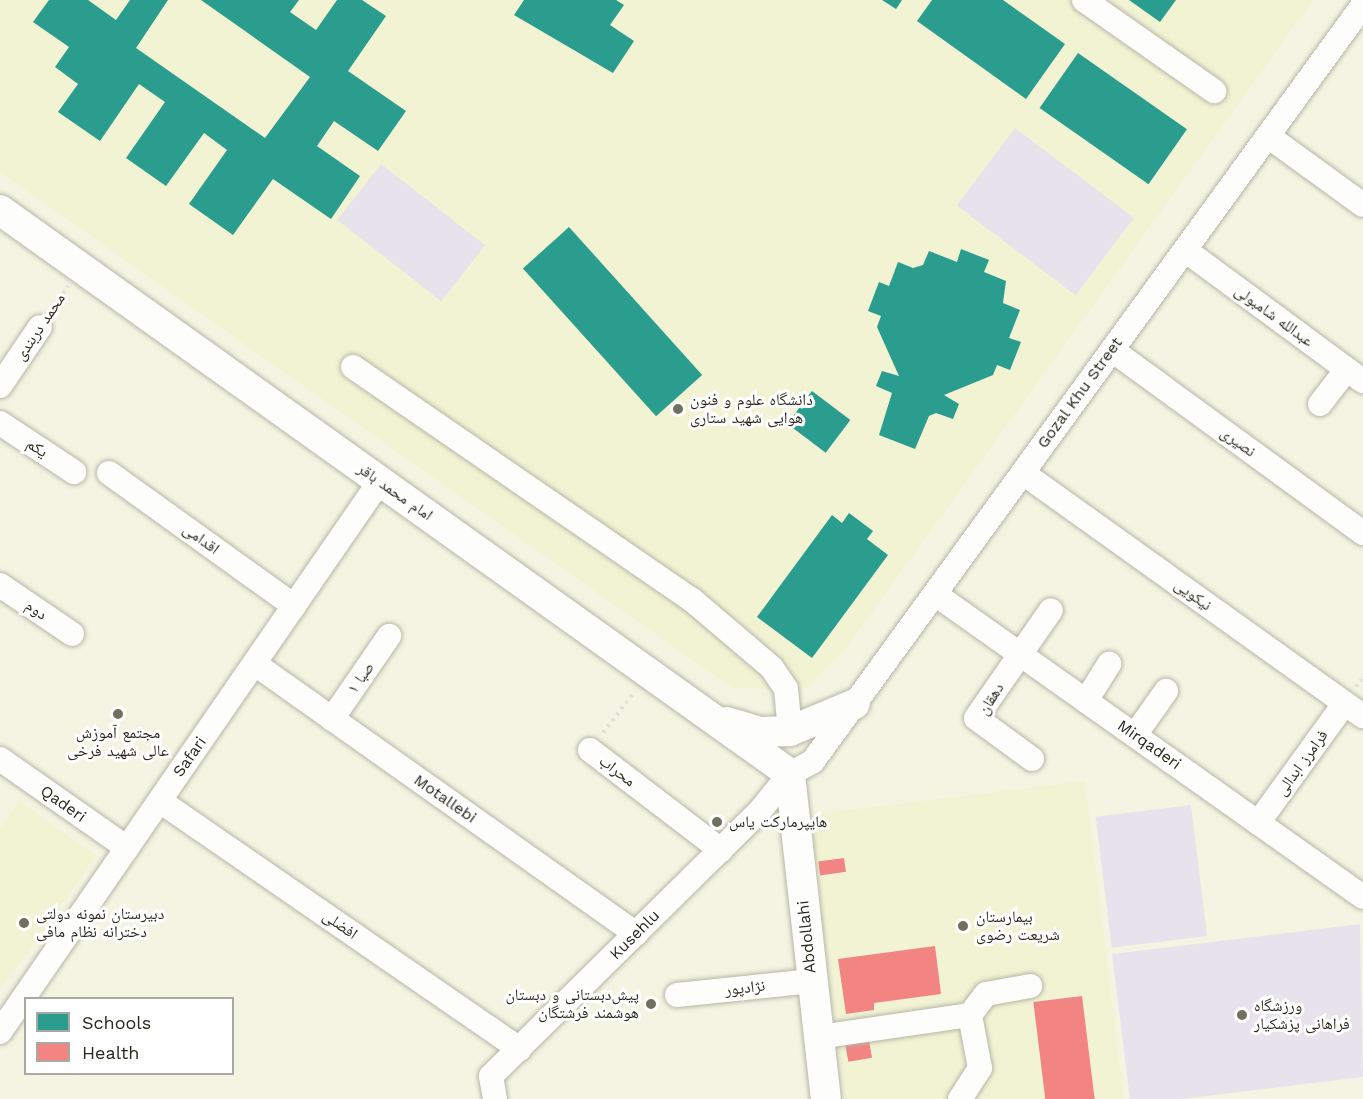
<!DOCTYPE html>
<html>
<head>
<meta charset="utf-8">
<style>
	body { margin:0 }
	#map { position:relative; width:1363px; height:1099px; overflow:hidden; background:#f4f4e2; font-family:"Work Sans","Noto Naskh Arabic",sans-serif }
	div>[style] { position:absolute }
	.built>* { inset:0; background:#f2f3d3; transform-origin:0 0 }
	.green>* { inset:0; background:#e6e3ed; transform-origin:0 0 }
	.schools>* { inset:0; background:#2a9d8f; transform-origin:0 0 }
	.health>* { inset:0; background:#f28482; transform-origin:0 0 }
	.path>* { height:4px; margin-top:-2px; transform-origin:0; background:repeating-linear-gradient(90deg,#e1e1dc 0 3px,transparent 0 7.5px) }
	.roads { filter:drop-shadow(0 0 2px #b6b6a8) drop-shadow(0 0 2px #b6b6a8) }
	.minor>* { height:24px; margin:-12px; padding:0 12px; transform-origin:12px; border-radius:12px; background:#fdfdfb }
	.major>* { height:30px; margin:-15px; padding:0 15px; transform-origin:15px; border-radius:15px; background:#fdfdfb }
	.dots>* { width:16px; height:16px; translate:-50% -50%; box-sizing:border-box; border:3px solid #fff; border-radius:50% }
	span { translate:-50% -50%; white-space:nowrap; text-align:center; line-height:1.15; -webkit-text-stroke:6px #fff; paint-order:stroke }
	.street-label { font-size:16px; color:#29291c }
	.poi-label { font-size:16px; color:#29291c }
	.left { translate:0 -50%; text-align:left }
	.right { translate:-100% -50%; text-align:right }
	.legend { position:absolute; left:24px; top:997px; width:210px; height:78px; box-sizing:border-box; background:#fff; border:2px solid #a9a9a4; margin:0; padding:8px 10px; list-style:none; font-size:18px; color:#29291c }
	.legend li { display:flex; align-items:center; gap:12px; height:30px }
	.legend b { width:30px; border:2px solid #a9a9a4 }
</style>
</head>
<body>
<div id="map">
	<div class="built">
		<i style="clip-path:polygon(0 0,1313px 0,847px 647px,807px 688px,786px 689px,732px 688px,0 172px)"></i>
		<i style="left:1085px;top:781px;width:320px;height:277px;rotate:83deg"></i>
		<i style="clip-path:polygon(19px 801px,97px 856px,0 990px,0 828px)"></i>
	</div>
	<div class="green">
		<i style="left:1015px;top:128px;width:149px;height:97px;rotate:37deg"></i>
		<i style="left:381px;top:164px;width:132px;height:71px;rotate:38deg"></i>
		<i style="left:1191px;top:805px;width:132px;height:96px;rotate:83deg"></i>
		<i style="clip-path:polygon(1360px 924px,1363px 1077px,1182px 1099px,1130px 1099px,1112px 954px)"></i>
	</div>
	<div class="schools">
		<i style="clip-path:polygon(49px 0,88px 0,116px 20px,130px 0,168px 0,136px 48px,265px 138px,310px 77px,201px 0,299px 0,290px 12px,316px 30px,337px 0,362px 0,386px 16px,348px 71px,406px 111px,378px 151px,334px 121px,317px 146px,360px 176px,331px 219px,273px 179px,233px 235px,189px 204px,227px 150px,204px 133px,166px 186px,126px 158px,165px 102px,139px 84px,100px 141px,58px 112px,78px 84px,55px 67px,69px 47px,33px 22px)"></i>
		<i style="clip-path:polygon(524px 0,616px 0,624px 5px,610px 25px,634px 41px,613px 73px,514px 15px)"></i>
		<i style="clip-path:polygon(882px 0,902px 0,896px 9px)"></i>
		<i style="clip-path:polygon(932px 0,1003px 0,1065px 44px,1026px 99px,917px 21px)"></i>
		<i style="clip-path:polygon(1129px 0,1176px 0,1160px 22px)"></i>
		<i style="left:1078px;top:53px;width:133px;height:67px;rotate:35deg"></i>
		<i style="left:569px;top:227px;width:199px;height:62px;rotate:48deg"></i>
		<i style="clip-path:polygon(961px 249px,989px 260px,984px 272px,1006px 281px,1003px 303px,1020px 310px,1009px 338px,1021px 342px,1010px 370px,997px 365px,993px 375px,944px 395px,959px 404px,953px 419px,936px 413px,929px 416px,915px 449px,879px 435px,892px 393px,876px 386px,882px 371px,899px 376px,877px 327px,881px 316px,868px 311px,879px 282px,889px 286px,898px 262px,913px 268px,923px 265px,929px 251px,957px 262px)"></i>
		<i style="left:812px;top:391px;width:48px;height:41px;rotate:37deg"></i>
		<i style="clip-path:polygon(849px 513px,873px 531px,867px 539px,888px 555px,812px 658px,757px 617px,832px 515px,842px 523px)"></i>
	</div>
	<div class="health">
		<i style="left:844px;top:858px;width:14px;height:26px;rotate:82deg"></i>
		<i style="clip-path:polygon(935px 946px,941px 994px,874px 1003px,874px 1010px,846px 1014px,838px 959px)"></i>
		<i style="left:1082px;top:996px;width:104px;height:49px;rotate:83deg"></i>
		<i style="left:868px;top:1035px;width:23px;height:24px;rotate:80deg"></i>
	</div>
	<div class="path">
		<i style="left:50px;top:312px;width:32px;rotate:-55deg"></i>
		<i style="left:1356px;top:687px;width:11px;rotate:-52deg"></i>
		<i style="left:603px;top:733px;width:53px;rotate:-52.7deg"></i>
	</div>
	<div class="roads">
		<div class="minor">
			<i style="left:1084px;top:0;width:159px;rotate:35deg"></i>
			<i style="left:1268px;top:136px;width:117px;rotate:36deg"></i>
			<i style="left:1185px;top:250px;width:221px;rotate:36.4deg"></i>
			<i style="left:1112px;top:350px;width:311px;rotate:36.1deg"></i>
			<i style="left:353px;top:367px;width:410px;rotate:34.5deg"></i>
			<i style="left:691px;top:599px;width:106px;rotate:40.4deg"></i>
			<i style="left:772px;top:668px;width:25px;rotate:56deg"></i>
			<i style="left:786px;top:689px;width:42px;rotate:84.6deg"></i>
			<i style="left:0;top:386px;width:71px;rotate:-55.9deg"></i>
			<i style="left:1320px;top:404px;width:44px;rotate:-52.4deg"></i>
			<i style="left:0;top:423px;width:89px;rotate:33.5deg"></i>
			<i style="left:109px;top:473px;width:228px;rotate:35.7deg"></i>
			<i style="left:1023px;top:473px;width:418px;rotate:35.6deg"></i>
			<i style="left:0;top:585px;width:87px;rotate:34.2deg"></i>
			<i style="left:935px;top:594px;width:524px;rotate:35.3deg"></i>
			<i style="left:255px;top:664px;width:467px;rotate:35.3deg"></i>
			<i style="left:1086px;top:701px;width:44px;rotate:-58.1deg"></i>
			<i style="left:332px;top:719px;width:101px;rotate:-55.5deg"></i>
			<i style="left:1135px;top:735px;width:54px;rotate:-54.8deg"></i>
			<i style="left:590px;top:750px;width:165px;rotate:37.4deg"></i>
			<i style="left:0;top:759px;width:155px;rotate:35deg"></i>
			<i style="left:1032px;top:759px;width:69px;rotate:-143.8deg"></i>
			<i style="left:976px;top:718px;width:131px;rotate:-55.2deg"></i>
			<i style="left:160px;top:801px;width:437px;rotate:34.6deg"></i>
			<i style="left:1258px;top:823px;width:148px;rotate:-54.1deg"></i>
			<i style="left:677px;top:995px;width:136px;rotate:-5.9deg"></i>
			<i style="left:0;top:1032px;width:669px;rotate:-55.41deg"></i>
			<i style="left:819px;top:1037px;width:153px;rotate:-8.3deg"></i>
			<i style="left:970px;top:1015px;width:26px;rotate:-53deg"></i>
			<i style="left:986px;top:994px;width:45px;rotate:-10.3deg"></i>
			<i style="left:495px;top:1099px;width:23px;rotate:-100deg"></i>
			<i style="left:491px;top:1076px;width:375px;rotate:-44.6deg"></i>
			<i style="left:758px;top:813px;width:50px;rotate:-50.6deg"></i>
			<i style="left:790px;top:774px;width:26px;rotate:-29deg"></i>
			<i style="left:813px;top:761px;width:935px;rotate:-53.96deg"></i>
			<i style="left:960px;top:1099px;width:37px;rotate:-57deg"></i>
			<i style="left:980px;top:1068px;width:54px;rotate:-100.7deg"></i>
		</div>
		<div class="major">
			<i style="left:0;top:210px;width:971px;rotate:35.52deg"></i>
			<i style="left:790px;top:774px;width:327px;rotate:83.7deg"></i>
			<i style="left:727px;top:722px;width:34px;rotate:17deg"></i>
			<i style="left:760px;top:732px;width:30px;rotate:-2deg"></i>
			<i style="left:790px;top:731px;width:70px;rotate:-22.6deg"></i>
		</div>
	</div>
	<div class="dots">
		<i style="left:678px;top:409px;background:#707061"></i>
		<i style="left:118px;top:714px;background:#707061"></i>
		<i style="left:717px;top:822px;background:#707061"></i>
		<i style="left:24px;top:923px;background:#707061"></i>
		<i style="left:963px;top:926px;background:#707061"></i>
		<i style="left:651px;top:1004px;background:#707061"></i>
		<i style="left:1242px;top:1015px;background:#707061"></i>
	</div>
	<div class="street-label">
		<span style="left:1274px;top:316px;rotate:36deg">عبدالله شامبولی</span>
		<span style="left:40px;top:327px;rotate:-56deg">محمد دربندی</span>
		<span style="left:1080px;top:393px;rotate:-54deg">Gozal Khu Street</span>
		<span style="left:1238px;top:442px;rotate:36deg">نصیری</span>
		<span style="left:37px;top:448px;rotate:33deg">یکم</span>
		<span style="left:395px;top:492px;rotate:35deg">امام محمد باقر</span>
		<span style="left:201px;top:539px;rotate:36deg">اقدامی</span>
		<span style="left:1193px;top:595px;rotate:36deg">نیکویی</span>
		<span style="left:36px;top:610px;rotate:34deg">دوم</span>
		<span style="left:361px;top:678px;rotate:-55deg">صبا ۱</span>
		<span style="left:991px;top:699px;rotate:-58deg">دهقان</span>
		<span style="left:1149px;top:745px;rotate:35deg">Mirqaderi</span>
		<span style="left:190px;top:757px;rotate:-55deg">Safari</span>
		<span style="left:1302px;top:763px;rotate:-54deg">فرامرز ابدالی</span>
		<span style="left:617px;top:771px;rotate:37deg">محراب</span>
		<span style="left:445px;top:799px;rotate:35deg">Motallebi</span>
		<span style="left:63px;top:804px;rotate:35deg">Qaderi</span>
		<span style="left:340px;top:925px;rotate:35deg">افضلی</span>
		<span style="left:635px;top:935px;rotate:-45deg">Kusehlu</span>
		<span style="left:807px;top:937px;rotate:-96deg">Abdollahi</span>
		<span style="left:745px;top:988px;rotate:-6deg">نژادپور</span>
	</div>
	<div class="poi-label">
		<span class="left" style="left:690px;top:409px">دانشگاه علوم و فنون<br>هوایی شهید ستاری</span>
		<span style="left:118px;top:742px">مجتمع آموزش<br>عالی شهید فرخی</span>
		<span class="left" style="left:729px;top:822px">هایپرمارکت یاس</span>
		<span class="left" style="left:36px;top:923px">دبیرستان نمونه دولتی<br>دخترانه نظام مافی</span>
		<span class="left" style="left:976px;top:926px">بیمارستان<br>شریعت رضوی</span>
		<span class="right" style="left:639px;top:1004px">پیش‌دبستانی و دبستان<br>هوشمند فرشتگان</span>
		<span class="left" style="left:1254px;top:1015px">ورزشگاه<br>فراهانی پزشکیار</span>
	</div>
	<ul class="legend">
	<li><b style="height:16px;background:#2a9d8f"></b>Schools</li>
	<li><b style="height:16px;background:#f28482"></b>Health</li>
	</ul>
</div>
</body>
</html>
